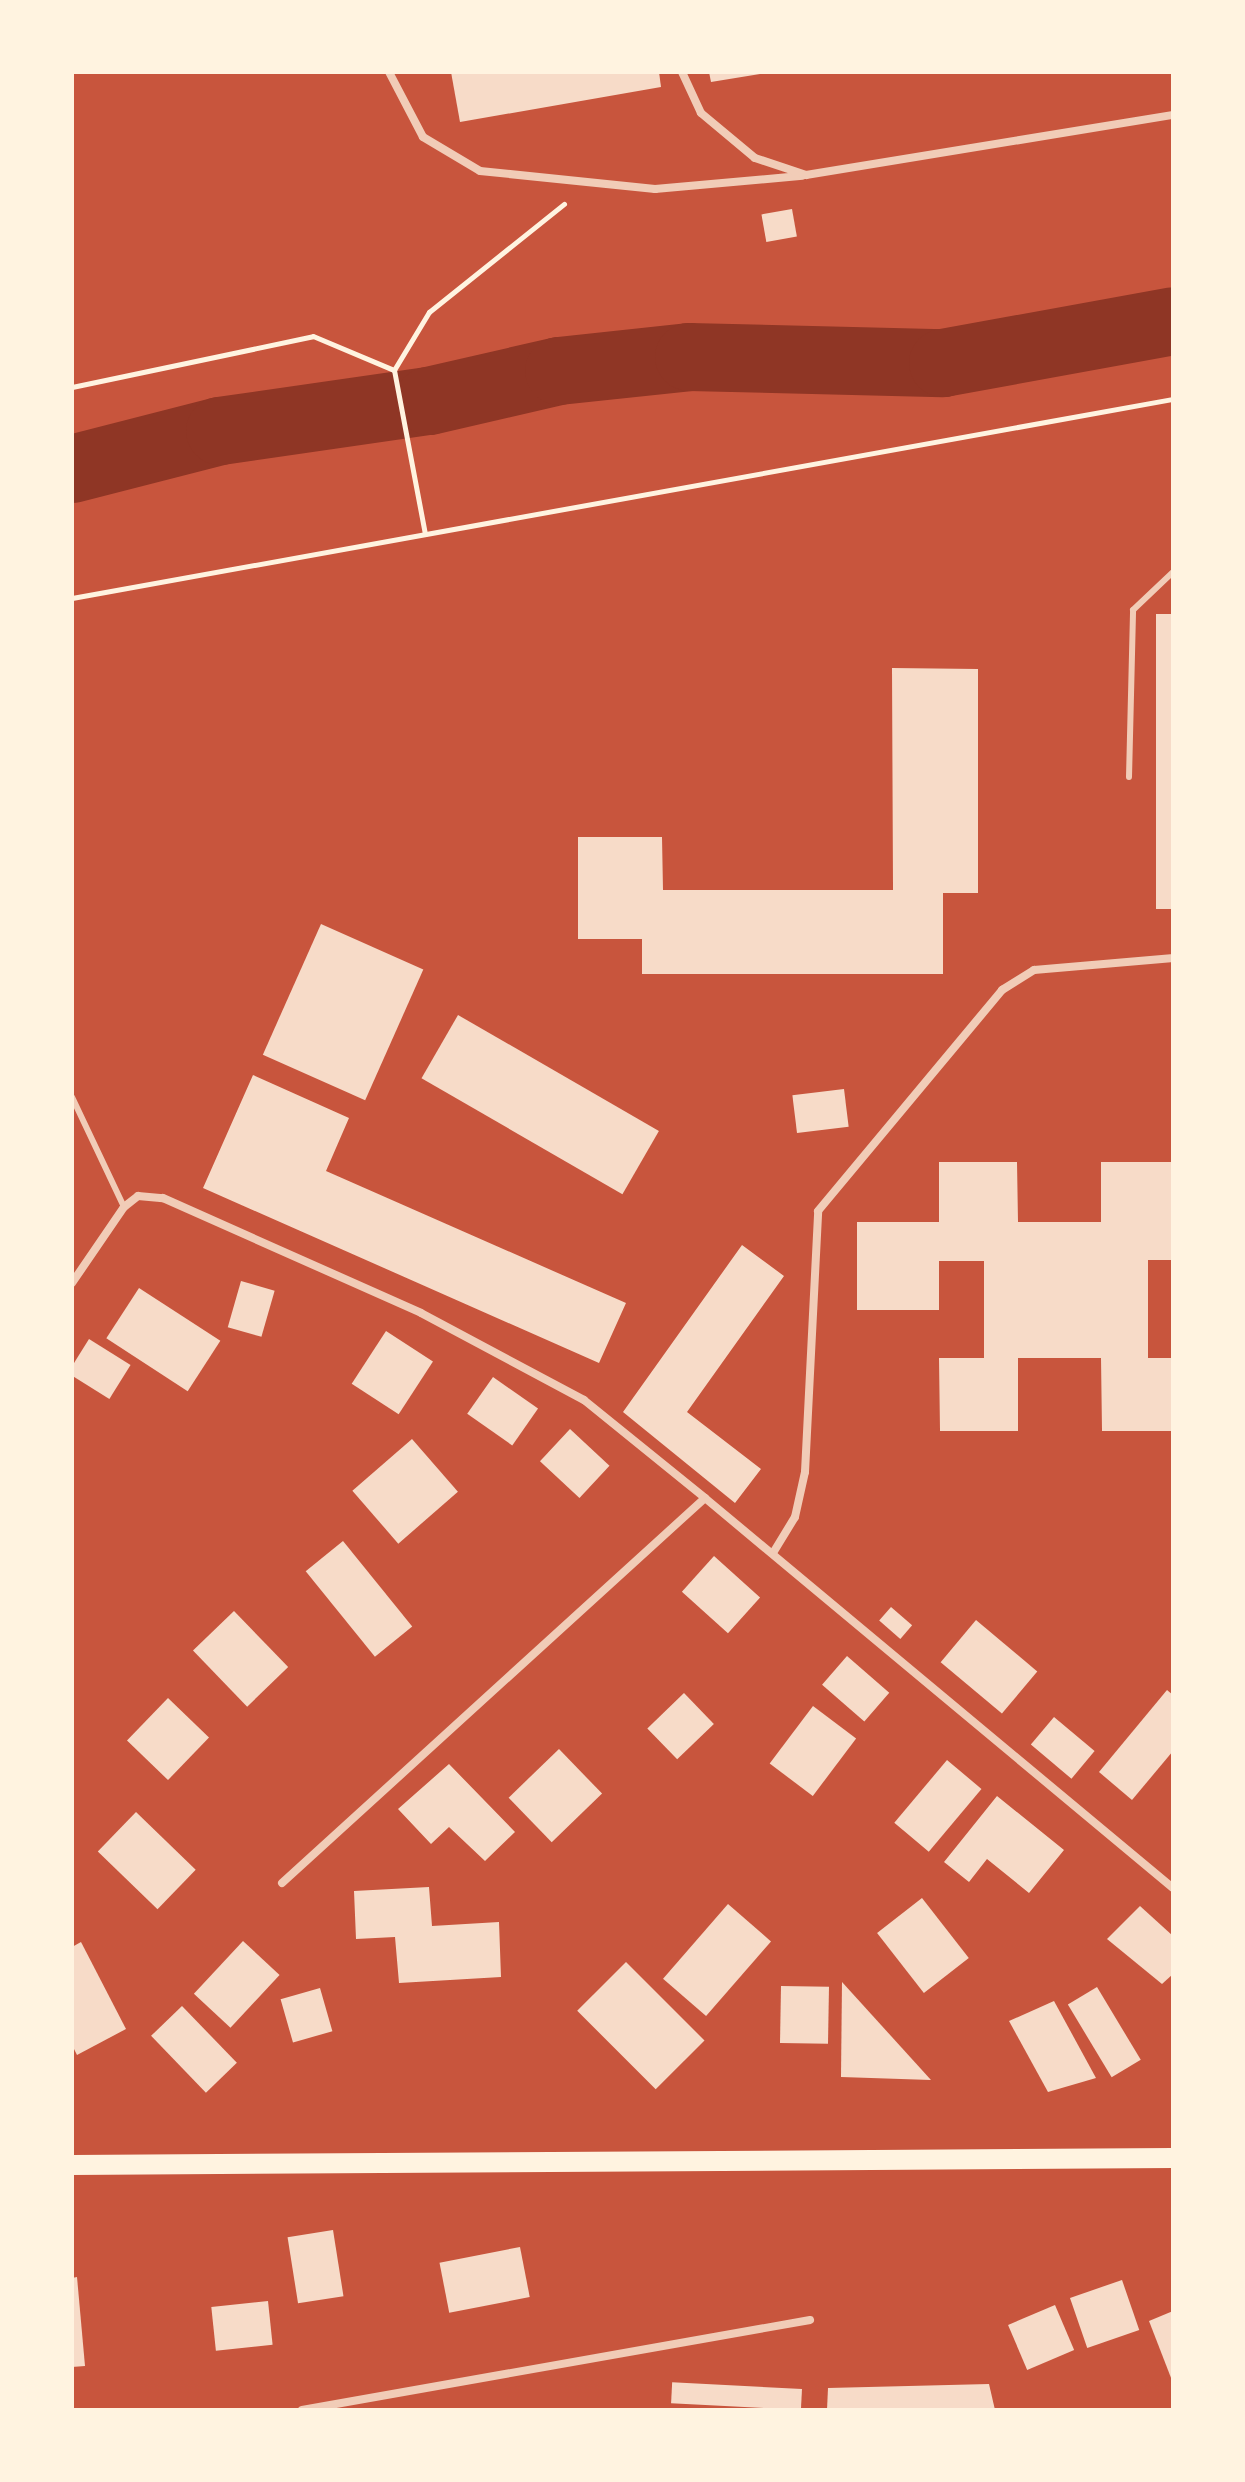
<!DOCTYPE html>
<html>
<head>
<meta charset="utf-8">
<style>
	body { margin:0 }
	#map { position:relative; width:1245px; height:2482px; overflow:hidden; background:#c8553d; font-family:"Fira Sans",sans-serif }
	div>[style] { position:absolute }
	.river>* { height:68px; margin:-34px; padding:0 34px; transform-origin:34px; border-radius:34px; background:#8f3625 }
	.building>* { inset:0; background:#f7dbc8; transform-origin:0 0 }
	.path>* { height:5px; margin:-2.5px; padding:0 2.5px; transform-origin:2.5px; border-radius:2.5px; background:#fff3e0 }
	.service>* { height:6px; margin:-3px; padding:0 3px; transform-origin:3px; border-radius:3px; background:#f1ccb7 }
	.minor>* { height:8px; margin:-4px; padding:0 4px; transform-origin:4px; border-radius:4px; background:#f1ccb7 }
	.primary>* { height:20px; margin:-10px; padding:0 10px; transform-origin:10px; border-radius:10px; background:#fff3e0 }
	span { translate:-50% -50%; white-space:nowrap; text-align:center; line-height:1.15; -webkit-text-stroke:7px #fff3e0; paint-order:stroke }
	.frame { position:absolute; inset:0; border:74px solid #fff3e0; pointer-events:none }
</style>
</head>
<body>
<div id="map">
	<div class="river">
		<i style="left:72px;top:469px;width:153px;rotate:-14.4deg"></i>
		<i style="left:220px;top:431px;width:211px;rotate:-8.2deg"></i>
		<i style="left:429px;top:401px;width:133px;rotate:-13deg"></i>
		<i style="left:559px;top:371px;width:131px;rotate:-6.1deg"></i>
		<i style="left:689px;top:357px;width:254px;rotate:1.4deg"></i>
		<i style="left:943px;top:363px;width:234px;rotate:-10.3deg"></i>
	</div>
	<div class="building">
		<i style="clip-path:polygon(451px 72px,659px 72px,661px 87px,460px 122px)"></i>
		<i style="clip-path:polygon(709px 72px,760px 72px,760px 74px,711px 82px)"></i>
		<i style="left:792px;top:209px;width:28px;height:31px;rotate:80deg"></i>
		<i style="left:1156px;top:614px;width:17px;height:295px"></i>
		<i style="clip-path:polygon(892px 668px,978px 669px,978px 893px,943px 893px,943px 974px,642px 974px,642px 939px,578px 939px,578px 837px,662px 837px,663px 890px,893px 890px)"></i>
		<i style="left:321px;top:924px;width:112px;height:143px;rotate:24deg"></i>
		<i style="left:458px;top:1015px;width:232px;height:73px;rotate:30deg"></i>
		<i style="clip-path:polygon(253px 1075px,349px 1118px,326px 1171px,626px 1303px,599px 1363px,203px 1188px)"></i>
		<i style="left:844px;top:1089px;width:38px;height:52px;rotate:83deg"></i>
		<i style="clip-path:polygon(939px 1162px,1017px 1162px,1018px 1222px,1101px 1222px,1101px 1162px,1173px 1162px,1173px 1260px,1148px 1260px,1148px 1358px,1173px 1358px,1173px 1431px,1102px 1431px,1101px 1358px,1018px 1358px,1018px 1431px,940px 1431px,939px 1358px,984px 1358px,984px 1261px,939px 1261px,939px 1310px,857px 1310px,857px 1222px,939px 1222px)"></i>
		<i style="clip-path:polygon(742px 1245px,784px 1276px,687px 1412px,761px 1469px,735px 1503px,623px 1412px)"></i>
		<i style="left:241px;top:1281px;width:35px;height:48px;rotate:16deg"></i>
		<i style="left:139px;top:1288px;width:97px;height:60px;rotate:33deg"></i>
		<i style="left:386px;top:1331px;width:56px;height:63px;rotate:33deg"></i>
		<i style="left:89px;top:1339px;width:49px;height:40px;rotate:32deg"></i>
		<i style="left:493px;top:1377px;width:55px;height:45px;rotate:35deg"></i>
		<i style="left:570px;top:1429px;width:54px;height:44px;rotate:43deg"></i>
		<i style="left:412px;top:1439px;width:70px;height:79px;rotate:49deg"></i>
		<i style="left:343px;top:1541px;width:110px;height:48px;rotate:51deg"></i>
		<i style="left:714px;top:1556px;width:62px;height:48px;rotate:42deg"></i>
		<i style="left:891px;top:1607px;width:28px;height:18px;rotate:41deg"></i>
		<i style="left:234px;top:1611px;width:78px;height:57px;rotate:46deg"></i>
		<i style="left:976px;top:1620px;width:80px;height:55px;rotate:40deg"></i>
		<i style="left:847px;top:1656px;width:56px;height:38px;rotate:41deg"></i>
		<i style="clip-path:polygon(1167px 1690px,1173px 1695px,1173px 1751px,1132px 1800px,1099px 1772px)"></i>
		<i style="left:684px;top:1693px;width:43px;height:51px;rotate:46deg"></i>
		<i style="left:168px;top:1698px;width:57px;height:59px;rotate:44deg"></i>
		<i style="left:813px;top:1706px;width:54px;height:72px;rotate:37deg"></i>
		<i style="left:1054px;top:1717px;width:53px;height:36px;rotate:40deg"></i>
		<i style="left:559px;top:1749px;width:62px;height:70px;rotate:46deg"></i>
		<i style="left:947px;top:1760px;width:45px;height:82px;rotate:40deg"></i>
		<i style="clip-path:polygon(449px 1764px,515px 1832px,485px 1861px,449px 1827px,431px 1844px,398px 1809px)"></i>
		<i style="clip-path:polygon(997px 1796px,1064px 1850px,1029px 1893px,987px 1859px,969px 1882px,944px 1862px)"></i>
		<i style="left:136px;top:1812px;width:83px;height:55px;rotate:44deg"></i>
		<i style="clip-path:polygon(429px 1887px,432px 1926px,499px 1922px,501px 1977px,399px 1983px,395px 1937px,356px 1939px,354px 1891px)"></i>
		<i style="left:922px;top:1898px;width:76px;height:57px;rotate:52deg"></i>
		<i style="left:728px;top:1904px;width:57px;height:99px;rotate:41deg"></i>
		<i style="clip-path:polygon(1140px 1906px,1173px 1936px,1173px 1974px,1162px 1984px,1107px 1939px)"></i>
		<i style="left:243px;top:1941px;width:50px;height:72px;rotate:43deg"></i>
		<i style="clip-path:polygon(81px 1942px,126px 2029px,77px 2055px,72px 2045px,72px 1947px)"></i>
		<i style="left:626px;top:1962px;width:111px;height:69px;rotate:45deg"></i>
		<i style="clip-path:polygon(842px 1982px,931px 2080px,841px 2077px)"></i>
		<i style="left:781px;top:1986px;width:48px;height:57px;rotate:1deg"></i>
		<i style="left:1097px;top:1987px;width:85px;height:34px;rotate:59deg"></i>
		<i style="left:320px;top:1988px;width:45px;height:41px;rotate:74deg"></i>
		<i style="clip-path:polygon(1054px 2001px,1096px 2078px,1048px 2092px,1009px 2021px)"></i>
		<i style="left:182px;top:2006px;width:79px;height:43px;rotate:46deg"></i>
		<i style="left:333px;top:2230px;width:67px;height:46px;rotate:81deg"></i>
		<i style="left:520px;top:2247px;width:51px;height:82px;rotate:79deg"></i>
		<i style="clip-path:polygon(77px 2277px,85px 2366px,72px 2367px,72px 2278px)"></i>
		<i style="left:1122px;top:2280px;width:53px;height:55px;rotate:71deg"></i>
		<i style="left:268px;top:2301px;width:44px;height:57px;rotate:84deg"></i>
		<i style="left:1055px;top:2305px;width:49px;height:51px;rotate:67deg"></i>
		<i style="clip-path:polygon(1173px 2311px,1173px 2383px,1149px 2321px)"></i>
		<i style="clip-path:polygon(989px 2384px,995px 2410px,827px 2410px,828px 2388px)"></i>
		<i style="left:802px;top:2389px;width:21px;height:130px;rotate:93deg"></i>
	</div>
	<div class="path">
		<i style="left:72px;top:387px;width:246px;rotate:-11.9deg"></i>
		<i style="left:313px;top:336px;width:88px;rotate:22.8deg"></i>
		<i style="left:425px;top:534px;width:167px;rotate:-100.7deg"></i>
		<i style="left:394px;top:370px;width:68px;rotate:-58.9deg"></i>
		<i style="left:429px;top:312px;width:173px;rotate:-38.7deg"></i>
		<i style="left:72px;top:598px;width:1119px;rotate:-10.25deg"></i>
	</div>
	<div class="service">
		<i style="left:1129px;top:777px;width:167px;rotate:-88.6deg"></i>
		<i style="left:1133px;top:610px;width:55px;rotate:-43.5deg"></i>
		<i style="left:72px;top:1097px;width:122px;rotate:64.7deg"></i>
	</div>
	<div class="minor">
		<i style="left:389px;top:72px;width:73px;rotate:62.4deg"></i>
		<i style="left:423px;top:137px;width:66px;rotate:30.8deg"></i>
		<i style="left:480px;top:171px;width:176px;rotate:5.9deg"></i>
		<i style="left:655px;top:189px;width:148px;rotate:-5.1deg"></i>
		<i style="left:682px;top:72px;width:45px;rotate:65.1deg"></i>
		<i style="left:701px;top:113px;width:70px;rotate:39.8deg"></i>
		<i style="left:755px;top:158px;width:54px;rotate:18.4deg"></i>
		<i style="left:806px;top:175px;width:372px;rotate:-9.3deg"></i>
		<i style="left:72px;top:1283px;width:92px;rotate:-55.6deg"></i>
		<i style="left:124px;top:1207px;width:18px;rotate:-38deg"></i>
		<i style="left:138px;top:1196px;width:25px;rotate:5deg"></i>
		<i style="left:163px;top:1198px;width:282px;rotate:24deg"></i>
		<i style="left:421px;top:1313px;width:185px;rotate:28.1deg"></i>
		<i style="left:584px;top:1400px;width:156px;rotate:39deg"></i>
		<i style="left:773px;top:1553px;width:42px;rotate:-58.6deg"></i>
		<i style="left:795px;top:1517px;width:46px;rotate:-77.5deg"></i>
		<i style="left:805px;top:1472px;width:261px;rotate:-87.1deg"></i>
		<i style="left:818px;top:1211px;width:288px;rotate:-50.2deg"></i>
		<i style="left:1002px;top:990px;width:38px;rotate:-32deg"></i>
		<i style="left:1034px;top:970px;width:140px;rotate:-4.9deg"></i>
		<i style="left:282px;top:1883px;width:572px;rotate:-42.31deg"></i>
		<i style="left:705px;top:1498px;width:609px;rotate:39.81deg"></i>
		<i style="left:302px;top:2410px;width:516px;rotate:-10.05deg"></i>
	</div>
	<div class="primary">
		<i style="left:72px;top:2165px;width:1101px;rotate:-0.36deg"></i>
	</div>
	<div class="frame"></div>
</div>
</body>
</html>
